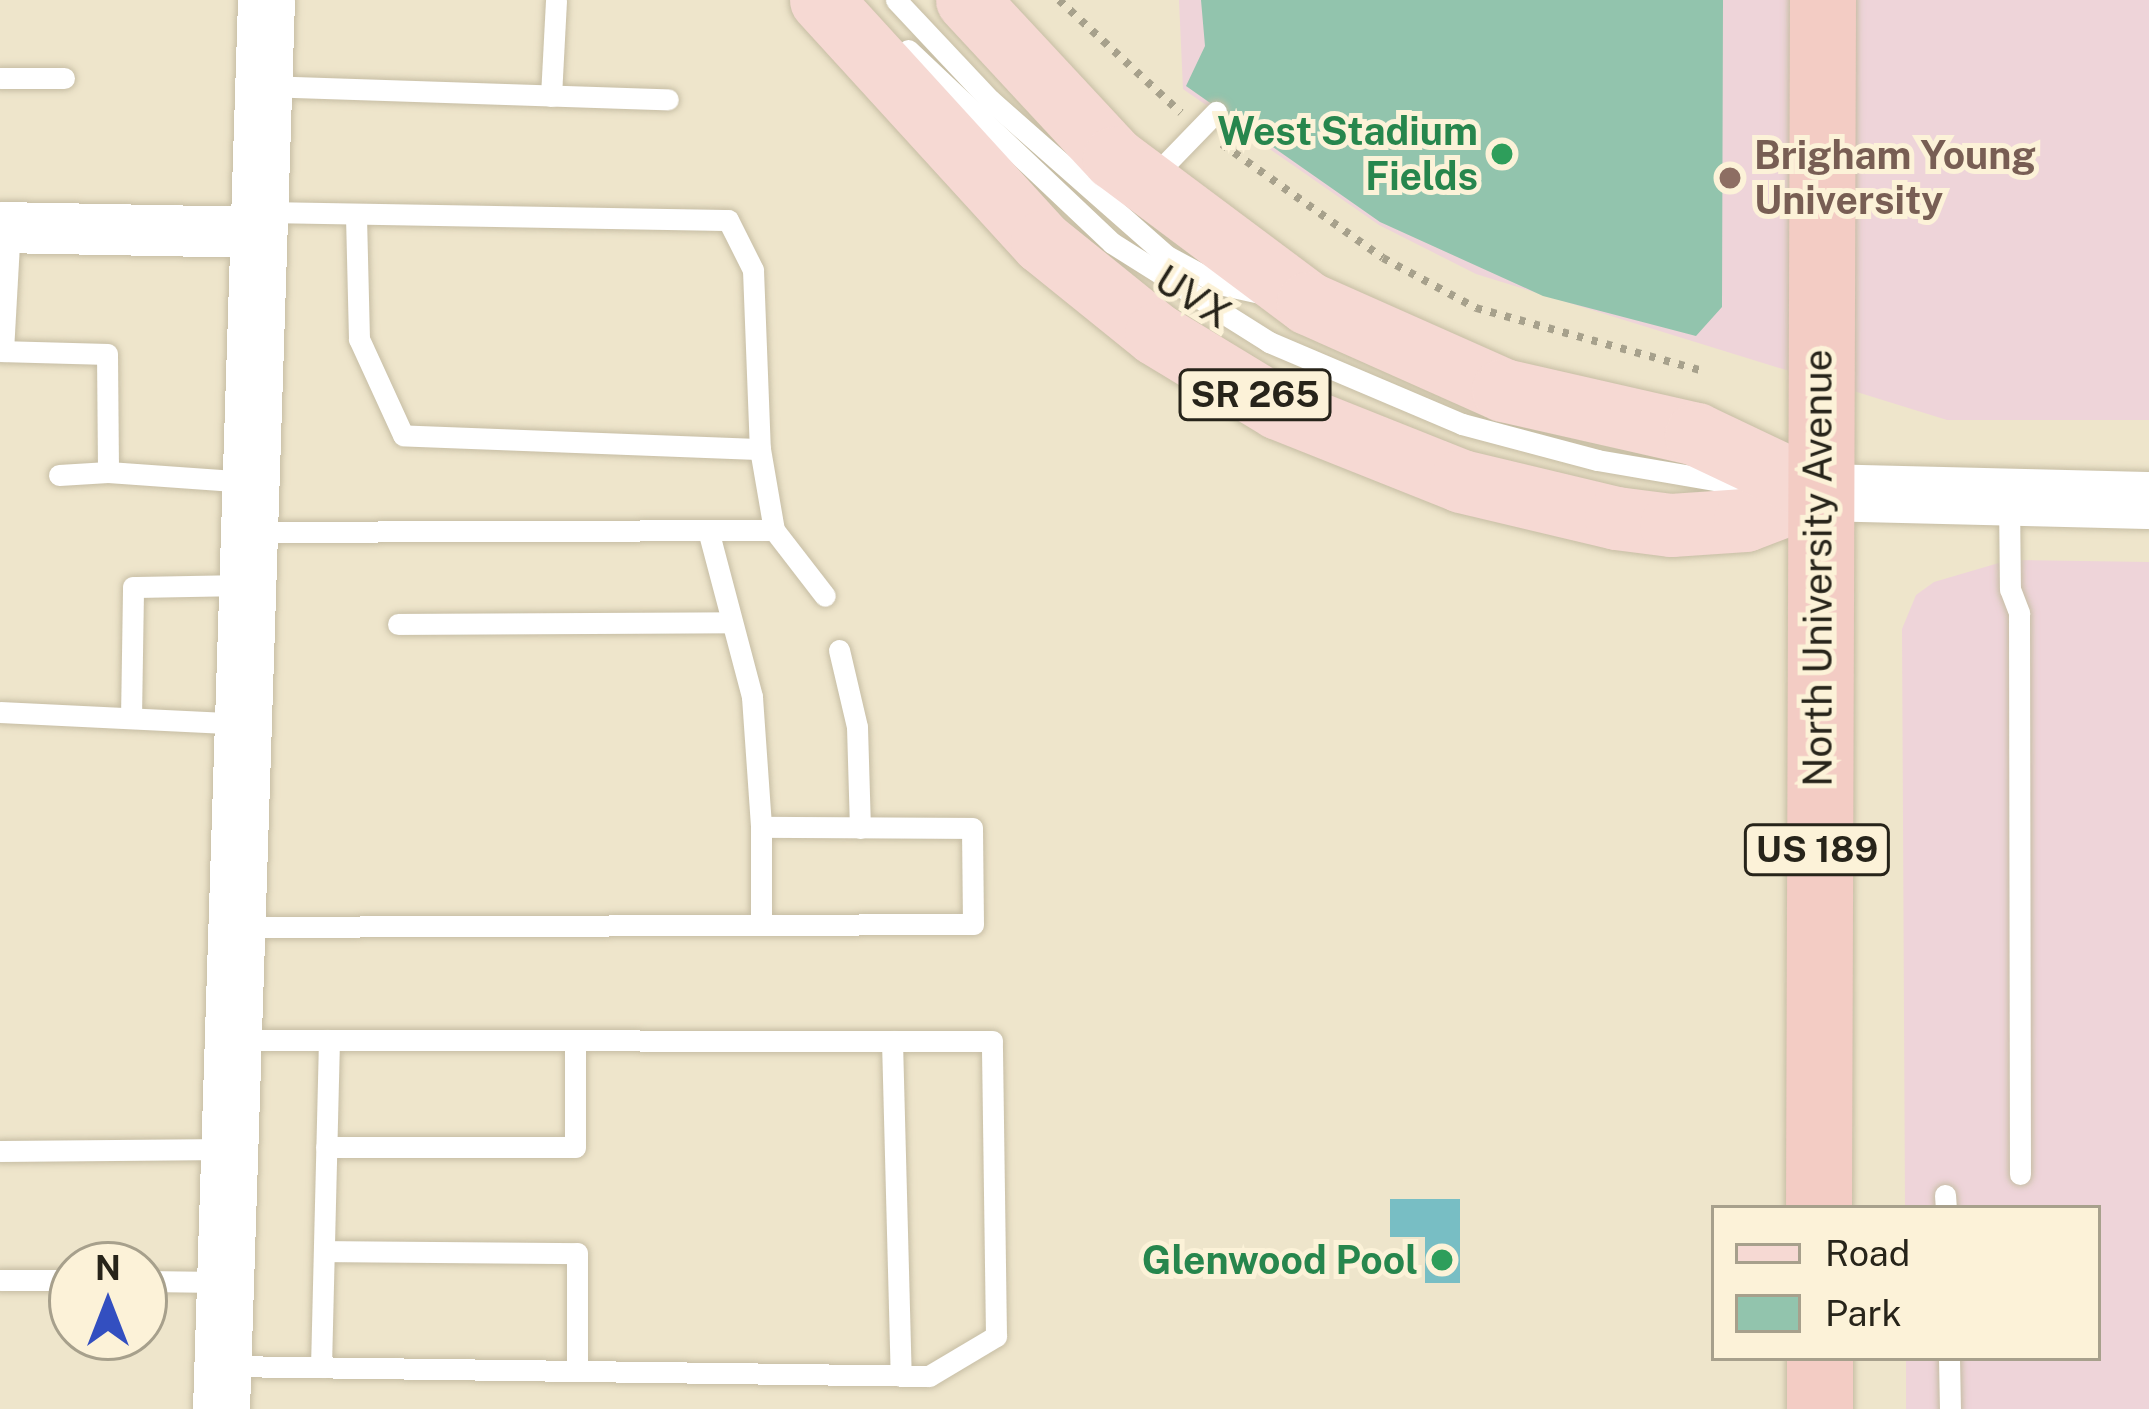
<!DOCTYPE html>
<html>
<head>
<meta charset="utf-8">
<style>
	body { margin:0 }
	#map { position:relative; width:2149px; height:1409px; overflow:hidden; background:#eee5cb; font-family:"Public Sans",sans-serif }
	div>[style] { position:absolute }
	.education>* { inset:0; background:#eed4d9 }
	.green>* { inset:0; background:#92c4ad }
	.water>* { inset:0; background:#78bec4 }
	.path>* { height:8px; margin-top:-4px; transform-origin:0; background:repeating-linear-gradient(90deg,#a7a18c 0 6px,transparent 0 15px) }
	.roads { filter:drop-shadow(0 0 3px #c6bda4) drop-shadow(0 0 3px #c6bda4) }
	.service>* { height:21px; margin:-10.5px; padding:0 10.5px; transform-origin:10.5px; border-radius:10.5px; background:#fff }
	.tertiary>* { height:51px; margin:-25.5px; padding:0 25.5px; transform-origin:25.5px; border-radius:25.5px; background:#fff }
	.secondary>* { height:57px; margin:-28.5px; padding:0 28.5px; transform-origin:28.5px; border-radius:28.5px; background:#fff }
	.primary>* { height:63px; margin:-31.5px; padding:0 31.5px; transform-origin:31.5px; border-radius:31.5px; background:#f6d9d3 }
	.trunk>* { height:66px; margin:-33px; padding:0 33px; transform-origin:33px; border-radius:33px; background:#f3ccc4 }
	.dots>* { width:33px; height:33px; translate:-50% -50%; box-sizing:border-box; border:6px solid #fcf2d8; border-radius:50% }
	span { translate:-50% -50%; white-space:nowrap; text-align:center; line-height:1.15; -webkit-text-stroke:10px #fcf2d8; paint-order:stroke }
	.shield-label span { padding:3px 9px; background:#fcf2d8; border:3px solid; border-radius:9px; -webkit-text-stroke-width:0 }
	.shield-label { font-size:36px; color:#27241a; font-weight:700 }
	.leisure-label { font-size:39px; color:#27864d; font-weight:700 }
	.right { translate:-100% -50%; text-align:right }
	.education-label { font-size:39px; color:#785e54; font-weight:700 }
	.left { translate:0 -50%; text-align:left }
	.street-label { font-size:39px; color:#27241a }
	.legend { position:absolute; left:1711px; top:1205px; width:390px; height:156px; box-sizing:border-box; background:#fcf2d8; border:3px solid #a7a08c; margin:0; padding:15px 21px; list-style:none; font-size:36px; color:#27241a }
	.legend li { display:flex; align-items:center; gap:24px; height:60px }
	.legend b { width:60px; border:3px solid #a7a08c }
	.north { position:absolute; left:48px; top:1241px; width:120px; height:120px; box-sizing:border-box; background:#fcf2d8; border:3px solid #a7a08c; border-radius:50%; rotate:0deg; font-size:33px; font-weight:700; line-height:48px; text-align:center; color:#27241a }
	.north::after { content:''; display:block; margin:auto; width:42px; height:54px; background:#334fc0; clip-path:polygon(50% 0,100% 100%,50% 72%,0 100%) }
</style>
</head>
<body>
<div id="map">
	<div class="education">
		<i style="clip-path:polygon(1179px 0,2149px 0,2149px 420px,1947px 420px,1476px 274px,1379px 225px,1183px 89px)"></i>
		<i style="clip-path:polygon(2009px 560px,2149px 562px,2149px 1409px,1906px 1409px,1906px 1358px,2098px 1358px,2098px 1208px,1905px 1208px,1902px 629px,1916px 595px,1934px 582px)"></i>
	</div>
	<div class="green">
		<i style="clip-path:polygon(1201px 0,1723px 0,1722px 307px,1696px 336px,1543px 296px,1380px 222px,1186px 86px,1205px 46px)"></i>
	</div>
	<div class="water">
		<i style="clip-path:polygon(1390px 1199px,1460px 1199px,1460px 1283px,1425px 1283px,1425px 1237px,1390px 1237px)"></i>
	</div>
	<div class="path">
		<i style="left:1059px;top:0;width:166px;rotate:42.8deg"></i>
		<i style="left:1222px;top:144px;width:197px;rotate:35.3deg"></i>
		<i style="left:1383px;top:258px;width:106px;rotate:28.3deg"></i>
		<i style="left:1476px;top:308px;width:232px;rotate:15.5deg"></i>
	</div>
	<div class="roads">
		<div class="service">
			<i style="left:896px;top:0;width:137px;rotate:46.8deg"></i>
			<i style="left:990px;top:100px;width:236px;rotate:41.4deg"></i>
			<i style="left:1167px;top:256px;width:59px;rotate:28.3deg"></i>
			<i style="left:1219px;top:284px;width:42px;rotate:12.4deg"></i>
			<i style="left:908px;top:50px;width:281px;rotate:43.4deg"></i>
			<i style="left:1112px;top:243px;width:186px;rotate:32.2deg"></i>
			<i style="left:1269px;top:342px;width:210px;rotate:23deg"></i>
			<i style="left:1462px;top:424px;width:140px;rotate:14.9deg"></i>
			<i style="left:1597px;top:460px;width:154px;rotate:9.7deg"></i>
			<i style="left:0;top:78px;width:64px"></i>
			<i style="left:267px;top:86px;width:401px;rotate:1.9deg"></i>
			<i style="left:551px;top:96px;width:96px;rotate:-87deg"></i>
			<i style="left:1150px;top:180px;width:95px;rotate:-45.9deg"></i>
			<i style="left:262px;top:212px;width:466px;rotate:1deg"></i>
			<i style="left:728px;top:220px;width:56px;rotate:63.4deg"></i>
			<i style="left:753px;top:270px;width:179px;rotate:87.8deg"></i>
			<i style="left:760px;top:449px;width:357px;rotate:-177.8deg"></i>
			<i style="left:403px;top:435px;width:106px;rotate:-114.6deg"></i>
			<i style="left:359px;top:339px;width:125px;rotate:-91.4deg"></i>
			<i style="left:0;top:351px;width:107px;rotate:1.6deg"></i>
			<i style="left:107px;top:354px;width:118px;rotate:89.5deg"></i>
			<i style="left:108px;top:472px;width:141px;rotate:4.1deg"></i>
			<i style="left:3px;top:351px;width:124px;rotate:-86.8deg"></i>
			<i style="left:760px;top:449px;width:82px;rotate:80.2deg"></i>
			<i style="left:59px;top:475px;width:49px;rotate:-3.5deg"></i>
			<i style="left:2009px;top:499px;width:90px;rotate:89.4deg"></i>
			<i style="left:2010px;top:589px;width:26px;rotate:69deg"></i>
			<i style="left:2019px;top:613px;width:561px;rotate:89.9deg"></i>
			<i style="left:708px;top:530px;width:173px;rotate:75.2deg"></i>
			<i style="left:752px;top:697px;width:130px;rotate:86deg"></i>
			<i style="left:249px;top:532px;width:525px;rotate:-0.22deg"></i>
			<i style="left:774px;top:530px;width:83px;rotate:52.3deg"></i>
			<i style="left:398px;top:624px;width:333px;rotate:-0.3deg"></i>
			<i style="left:839px;top:650px;width:79px;rotate:76.8deg"></i>
			<i style="left:857px;top:727px;width:101px;rotate:88.3deg"></i>
			<i style="left:0;top:712px;width:242px;rotate:2.8deg"></i>
			<i style="left:131px;top:718px;width:131px;rotate:-89.1deg"></i>
			<i style="left:133px;top:587px;width:114px;rotate:-1deg"></i>
			<i style="left:237px;top:927px;width:736px;rotate:-0.23deg"></i>
			<i style="left:973px;top:924px;width:96px;rotate:-90.6deg"></i>
			<i style="left:972px;top:828px;width:211px;rotate:-179.7deg"></i>
			<i style="left:761px;top:827px;width:98px;rotate:90deg"></i>
			<i style="left:892px;top:1041px;width:335px;rotate:88.5deg"></i>
			<i style="left:326px;top:1147px;width:249px"></i>
			<i style="left:575px;top:1147px;width:106px;rotate:-90deg"></i>
			<i style="left:0;top:1151px;width:229px;rotate:-0.5deg"></i>
			<i style="left:1945px;top:1195px;width:13px;rotate:86deg"></i>
			<i style="left:324px;top:1251px;width:253px;rotate:0.5deg"></i>
			<i style="left:577px;top:1253px;width:118px;rotate:90deg"></i>
			<i style="left:0;top:1280px;width:72px"></i>
			<i style="left:144px;top:1281px;width:77px;rotate:0.7deg"></i>
			<i style="left:1949px;top:1358px;width:51px;rotate:88.9deg"></i>
			<i style="left:226px;top:1366px;width:703px;rotate:0.81deg"></i>
			<i style="left:929px;top:1376px;width:78px;rotate:-30.8deg"></i>
			<i style="left:996px;top:1336px;width:295px;rotate:-90.8deg"></i>
			<i style="left:992px;top:1041px;width:759px;rotate:-179.92deg"></i>
			<i style="left:321px;top:1367px;width:327px;rotate:-88.6deg"></i>
		</div>
		<div class="tertiary">
			<i style="left:0;top:227px;width:261px;rotate:1.1deg"></i>
		</div>
		<div class="secondary">
			<i style="left:1818px;top:492px;width:331px;rotate:1.4deg"></i>
			<i style="left:221px;top:1409px;width:1410px;rotate:-88.17deg"></i>
		</div>
		<div class="primary">
			<i style="left:821px;top:0;width:328px;rotate:47.6deg"></i>
			<i style="left:1042px;top:242px;width:146px;rotate:38.9deg"></i>
			<i style="left:1156px;top:334px;width:143px;rotate:31.2deg"></i>
			<i style="left:1278px;top:408px;width:197px;rotate:21.7deg"></i>
			<i style="left:1461px;top:481px;width:159px;rotate:13.4deg"></i>
			<i style="left:1616px;top:518px;width:55px;rotate:7.3deg"></i>
			<i style="left:1671px;top:525px;width:74px;rotate:-3.9deg"></i>
			<i style="left:1745px;top:520px;width:78px;rotate:-21deg"></i>
			<i style="left:967px;top:0;width:216px;rotate:47.1deg"></i>
			<i style="left:1114px;top:158px;width:242px;rotate:36.8deg"></i>
			<i style="left:1308px;top:303px;width:214px;rotate:24deg"></i>
			<i style="left:1503px;top:390px;width:198px;rotate:12.8deg"></i>
			<i style="left:1696px;top:434px;width:135px;rotate:25.4deg"></i>
		</div>
		<div class="trunk">
			<i style="left:1819px;top:1208px;width:1208px;rotate:-89.81deg"></i>
			<i style="left:1820px;top:1358px;width:51px;rotate:90deg"></i>
		</div>
	</div>
	<div class="dots">
		<i style="left:1502px;top:154px;background:#2e9e5b"></i>
		<i style="left:1730px;top:178px;background:#8d6e63"></i>
		<i style="left:1442px;top:1260px;background:#2e9e5b"></i>
	</div>
	<div class="shield-label">
		<span style="left:1255px;top:395px">SR 265</span>
		<span style="left:1817px;top:850px">US 189</span>
	</div>
	<div class="leisure-label">
		<span class="right" style="left:1478px;top:154px">West Stadium<br>Fields</span>
		<span class="right" style="left:1418px;top:1260px">Glenwood Pool</span>
	</div>
	<div class="education-label">
		<span class="left" style="left:1754px;top:178px">Brigham Young<br>University</span>
	</div>
	<div class="street-label">
		<span style="left:1193px;top:297px;rotate:32deg">UVX</span>
		<span style="left:1818px;top:568px;rotate:-90deg">North University Avenue</span>
	</div>
	<ul class="legend">
	<li><b style="height:15px;background:#f6d9d3"></b>Road</li>
	<li><b style="height:33px;background:#92c4ad"></b>Park</li>
	</ul>
	<div class="north">N</div>
</div>
</body>
</html>
